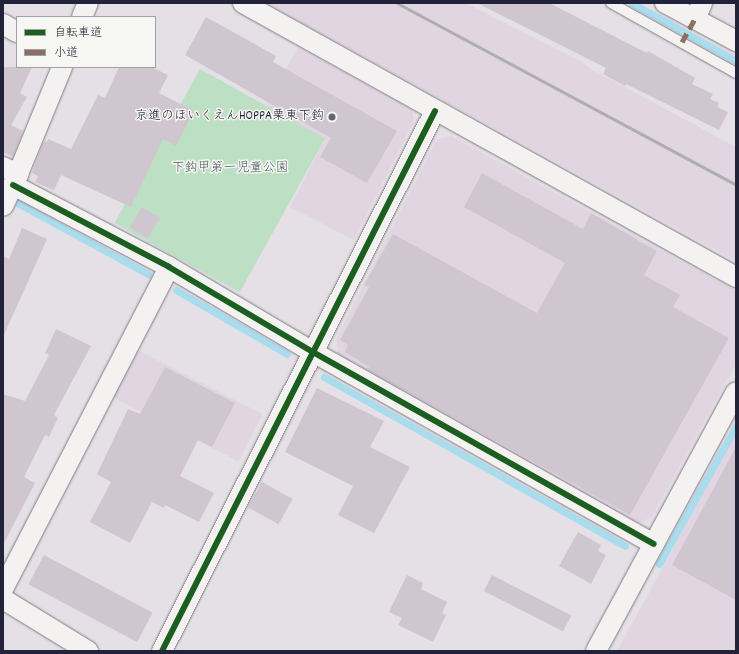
<!DOCTYPE html>
<html>
<head>
<meta charset="utf-8">
<style>
	body { margin:0 }
	#map { position:relative; width:739px; height:654px; overflow:hidden; background:#e5e0e5; font-family:Dekko,"Klee One",sans-serif }
	div>[style] { position:absolute }
	.built>* { inset:0; background:#e1d5e1; transform-origin:0 0 }
	.green>* { inset:0; background:#bde0c5; transform-origin:0 0 }
	.stream>* { height:7px; margin:-3.5px; padding:0 3.5px; transform-origin:3.5px; border-radius:3.5px; background:#a9dced }
	.building>* { inset:0; background:#cfc6d0; transform-origin:0 0 }
	.roads { filter:drop-shadow(0 0 1px #7e7c83) drop-shadow(0 0 1px #7e7c83) }
	.service>* { height:10px; margin:-5px; padding:0 5px; transform-origin:5px; border-radius:5px; background:#f3f2f1 }
	.minor>* { height:20px; margin:-10px; padding:0 10px; transform-origin:10px; border-radius:10px; background:#f3f2f1 }
	.rail>* { height:3px; margin:-1.5px; padding:0 1.5px; transform-origin:1.5px; border-radius:1.5px; background:#aeadaf }
	.quiet>* { height:5px; margin-top:-2.5px; transform-origin:0; background:repeating-linear-gradient(90deg,#8d6e63 0 10px,transparent 0 15px) }
	.cycleway>* { height:6px; margin:-3px; padding:0 3px; transform-origin:3px; border-radius:3px; background:#1b5e20 }
	.dots>* { width:11px; height:11px; translate:-50% -50%; box-sizing:border-box; border:2px solid #f6f6f2; border-radius:50% }
	span { translate:-50% -50%; white-space:nowrap; text-align:center; line-height:1.15; -webkit-text-stroke:3px #f6f6f2; paint-order:stroke }
	.poi-label { font-size:13px; color:#22223b }
	.right { translate:-100% -50%; text-align:right }
	.park-label { font-size:13px; color:#475b5d }
	.frame { position:absolute; inset:0; border:4px solid #22223b; pointer-events:none }
	.legend { position:absolute; left:16px; top:16px; width:140px; height:52px; box-sizing:border-box; background:#f6f6f2; border:1px solid #a1a1a9; margin:0; padding:5px 7px; list-style:none; font-size:12px; color:#22223b }
	.legend li { display:flex; align-items:center; gap:8px; height:20px }
	.legend b { width:20px; border:1px solid #a1a1a9 }
</style>
</head>
<body>
<div id="map">
	<div class="built">
		<i style="clip-path:polygon(266px 3px,466px 3px,580px 61px,591px 69px,736px 147px,736px 261px)"></i>
		<i style="clip-path:polygon(298px 47px,412px 110px,414px 121px,354px 240px,290px 207px,325px 139px,266px 106px)"></i>
		<i style="clip-path:polygon(451px 136px,736px 291px,736px 364px,652px 517px,638px 523px,339px 358px,336px 339px,436px 140px)"></i>
		<i style="left:137px;top:350px;width:141px;height:53px;rotate:27deg"></i>
		<i style="clip-path:polygon(736px 432px,736px 651px,617px 651px,662px 569px)"></i>
	</div>
	<div class="green">
		<i style="left:200px;top:69px;width:143px;height:176px;rotate:29deg"></i>
	</div>
	<div class="stream">
		<i style="left:632px;top:3px;width:119px;rotate:29.1deg"></i>
		<i style="left:19px;top:204px;width:147px;rotate:28.5deg"></i>
		<i style="left:176px;top:290px;width:128px;rotate:30deg"></i>
		<i style="left:324px;top:377px;width:345px;rotate:29.3deg"></i>
		<i style="left:659px;top:564px;width:158px;rotate:-60.8deg"></i>
	</div>
	<div class="building">
		<i style="clip-path:polygon(477px 3px,549px 3px,647px 53px,648px 51px,695px 78px,692px 84px,713px 94px,710px 99px,719px 103px,717px 107px,728px 112px,719px 130px,626px 84px,625px 86px,603px 74px,606px 68px)"></i>
		<i style="clip-path:polygon(206px 17px,276px 56px,273px 62px,397px 131px,367px 183px,320px 157px,331px 138px,185px 55px)"></i>
		<i style="clip-path:polygon(3px 67px,32px 67px,20px 93px,27px 97px,11px 125px,23px 131px,13px 157px,3px 152px)"></i>
		<i style="clip-path:polygon(119px 67px,151px 67px,168px 75px,159px 93px,194px 111px,176px 146px,163px 139px,131px 207px,61px 175px,54px 190px,35px 182px,38px 176px,32px 173px,44px 141px,47px 142px,48px 139px,71px 149px,98px 95px,105px 98px)"></i>
		<i style="clip-path:polygon(482px 173px,583px 229px,591px 213px,657px 251px,644px 275px,680px 295px,673px 307px,729px 338px,630px 515px,368px 370px,369px 367px,345px 352px,348px 345px,340px 340px,369px 287px,364px 285px,393px 234px,537px 313px,565px 263px,464px 207px)"></i>
		<i style="left:142px;top:207px;width:21px;height:24px;rotate:31deg"></i>
		<i style="clip-path:polygon(22px 228px,47px 239px,3px 337px,3px 256px,9px 259px)"></i>
		<i style="clip-path:polygon(56px 329px,91px 346px,54px 415px,58px 418px,49px 437px,45px 435px,24px 477px,35px 483px,3px 545px,3px 394px,25px 401px,49px 355px,45px 353px)"></i>
		<i style="clip-path:polygon(165px 367px,235px 403px,212px 447px,198px 440px,180px 476px,214px 493px,199px 522px,165px 505px,164px 508px,152px 502px,130px 543px,90px 522px,111px 482px,97px 474px,128px 409px,140px 414px)"></i>
		<i style="clip-path:polygon(317px 388px,384px 421px,370px 447px,410px 467px,374px 533px,338px 515px,353px 486px,285px 452px)"></i>
		<i style="clip-path:polygon(736px 447px,736px 600px,672px 565px)"></i>
		<i style="left:262px;top:482px;width:35px;height:29px;rotate:29deg"></i>
		<i style="clip-path:polygon(578px 532px,601px 545px,598px 551px,606px 555px,591px 584px,559px 566px)"></i>
		<i style="left:44px;top:555px;width:123px;height:33px;rotate:28deg"></i>
		<i style="clip-path:polygon(407px 575px,423px 583px,421px 589px,447px 602px,442px 613px,446px 615px,433px 642px,398px 625px,402px 618px,389px 612px)"></i>
		<i style="left:492px;top:575px;width:89px;height:18px;rotate:27deg"></i>
	</div>
	<div class="roads">
		<div class="service">
			<i style="left:611px;top:3px;width:143px;rotate:29.2deg"></i>
		</div>
		<div class="minor">
			<i style="left:243px;top:3px;width:564px;rotate:29.06deg"></i>
			<i style="left:665px;top:3px;width:34px;rotate:28deg"></i>
			<i style="left:695px;top:19px;width:17px;rotate:-66deg"></i>
			<i style="left:82px;top:17px;width:15px;rotate:-67deg"></i>
			<i style="left:695px;top:19px;width:47px;rotate:28.2deg"></i>
			<i style="left:3px;top:24px;width:16px;rotate:30deg"></i>
			<i style="left:3px;top:167px;width:17px;rotate:25deg"></i>
			<i style="left:18px;top:174px;width:35px;rotate:115deg"></i>
			<i style="left:18px;top:174px;width:116px;rotate:-67.6deg"></i>
			<i style="left:13px;top:185px;width:176px;rotate:27.7deg"></i>
			<i style="left:169px;top:267px;width:167px;rotate:30.6deg"></i>
			<i style="left:313px;top:352px;width:391px;rotate:29.4deg"></i>
			<i style="left:3px;top:589px;width:362px;rotate:-62.7deg"></i>
			<i style="left:3px;top:599px;width:100px;rotate:31.5deg"></i>
			<i style="left:162px;top:651px;width:605px;rotate:-63.18deg"></i>
			<i style="left:596px;top:651px;width:294px;rotate:-61.6deg"></i>
		</div>
	</div>
	<div class="rail">
		<i style="left:397px;top:3px;width:385px;rotate:28.2deg"></i>
	</div>
	<div class="quiet">
		<i style="left:682px;top:42px;width:26px;rotate:-61deg"></i>
	</div>
	<div class="cycleway">
		<i style="left:13px;top:185px;width:176px;rotate:27.7deg"></i>
		<i style="left:169px;top:267px;width:167px;rotate:30.6deg"></i>
		<i style="left:313px;top:352px;width:391px;rotate:29.4deg"></i>
		<i style="left:162px;top:651px;width:605px;rotate:-63.18deg"></i>
	</div>
	<div class="dots">
		<i style="left:332px;top:117px;background:#666476"></i>
	</div>
	<div class="poi-label">
		<span class="right" style="left:324px;top:117px">京進のほいくえんHOPPA栗東下鈎</span>
	</div>
	<div class="park-label">
		<span style="left:230px;top:169px">下鈎甲第一児童公園</span>
	</div>
	<div class="frame"></div>
	<ul class="legend">
	<li><b style="height:5px;background:#1b5e20"></b>自転車道</li>
	<li><b style="height:5px;background:#8d6e63"></b>小道</li>
	</ul>
</div>
</body>
</html>
